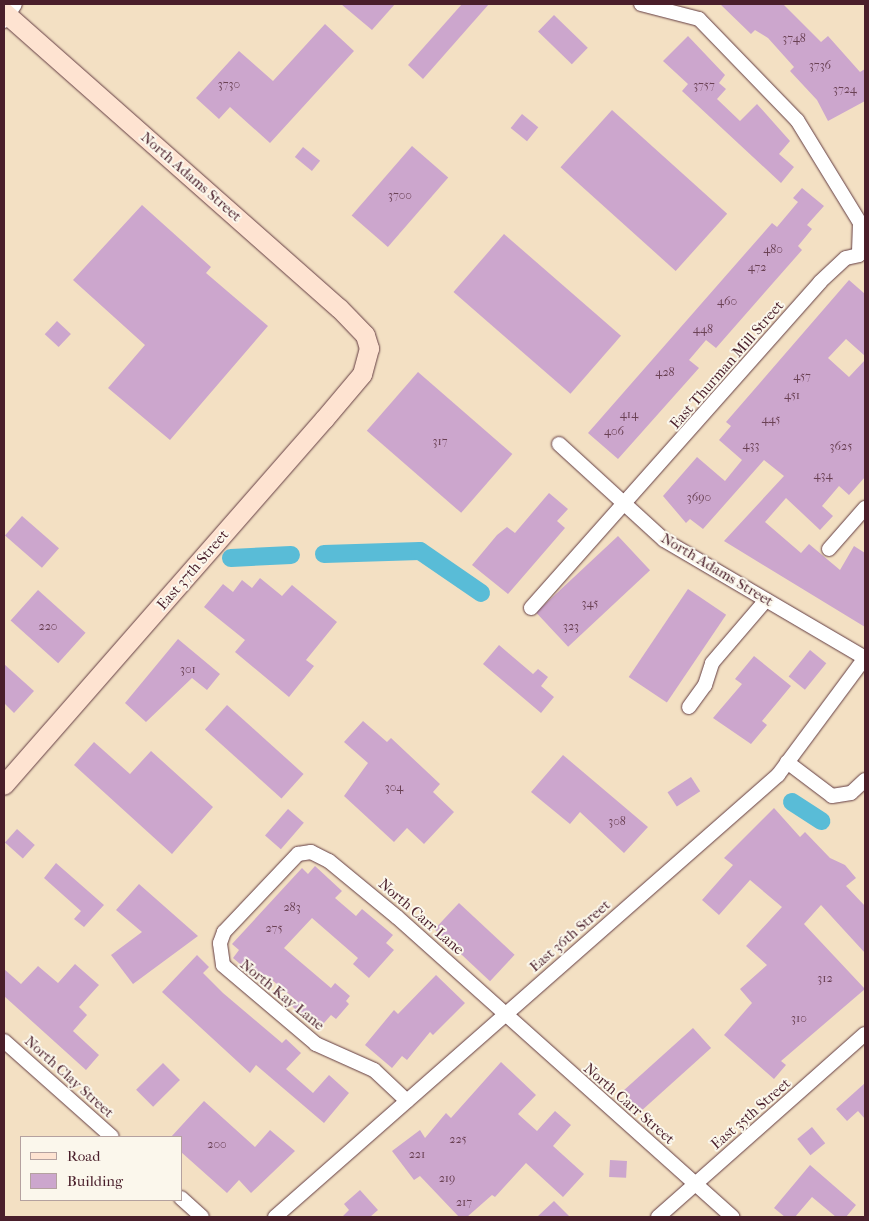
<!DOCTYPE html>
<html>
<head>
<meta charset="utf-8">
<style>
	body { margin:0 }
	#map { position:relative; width:869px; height:1221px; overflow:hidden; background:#f3e0c3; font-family:"IM FELL French Canon",serif }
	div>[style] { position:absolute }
	.canal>* { height:18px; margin:-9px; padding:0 9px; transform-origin:9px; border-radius:9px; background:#59bcd7 }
	.building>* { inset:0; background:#cca6cd; transform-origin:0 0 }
	.roads { filter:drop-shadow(0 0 1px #633c42) drop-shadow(0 0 1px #633c42) }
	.street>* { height:14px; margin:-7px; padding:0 7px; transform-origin:7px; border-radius:7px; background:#fff }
	.secondary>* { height:19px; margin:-9.5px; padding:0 9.5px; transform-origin:9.5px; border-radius:9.5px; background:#fee3d1 }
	span { translate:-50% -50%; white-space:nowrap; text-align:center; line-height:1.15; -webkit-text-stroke:4px #fbf7ec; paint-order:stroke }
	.number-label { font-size:12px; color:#6a4154 }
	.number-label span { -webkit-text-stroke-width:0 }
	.street-label { font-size:15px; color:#4a1f2b }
	.frame { position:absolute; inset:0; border:5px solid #4a1f2b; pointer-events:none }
	.legend { position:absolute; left:20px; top:1136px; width:162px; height:65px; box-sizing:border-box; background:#fbf7ec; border:1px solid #b4a19f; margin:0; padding:6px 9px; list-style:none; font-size:15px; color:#4a1f2b }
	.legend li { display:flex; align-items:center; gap:10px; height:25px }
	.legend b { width:25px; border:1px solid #b4a19f }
</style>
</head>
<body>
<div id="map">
	<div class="canal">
		<i style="left:324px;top:554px;width:96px;rotate:-1.8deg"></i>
		<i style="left:420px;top:551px;width:74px;rotate:34.5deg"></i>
		<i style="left:231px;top:558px;width:60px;rotate:-2.9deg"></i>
		<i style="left:792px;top:802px;width:35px;rotate:33deg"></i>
	</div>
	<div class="building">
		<i style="clip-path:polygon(341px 4px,395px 4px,372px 30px)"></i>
		<i style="clip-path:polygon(462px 4px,489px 4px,423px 79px,408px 65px)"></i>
		<i style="clip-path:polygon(720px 4px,783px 4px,821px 42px,828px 36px,860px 72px,865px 69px,865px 101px,828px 121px,817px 100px,790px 71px,794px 67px,768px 38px,755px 30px,751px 34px)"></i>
		<i style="left:554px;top:15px;width:47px;height:23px;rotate:44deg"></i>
		<i style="clip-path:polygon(325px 24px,354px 51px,270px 143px,230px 107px,219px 119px,196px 98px,239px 51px,273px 81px)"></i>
		<i style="clip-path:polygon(688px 36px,725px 75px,719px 83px,726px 89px,717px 99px,740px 121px,757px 104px,790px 141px,779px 154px,794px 167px,781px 183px,682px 91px,688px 84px,663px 61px)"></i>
		<i style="left:612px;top:110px;width:155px;height:77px;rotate:42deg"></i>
		<i style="left:522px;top:114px;width:21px;height:18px;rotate:39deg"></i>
		<i style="left:412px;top:146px;width:48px;height:92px;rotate:41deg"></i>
		<i style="left:303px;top:147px;width:22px;height:13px;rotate:39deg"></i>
		<i style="clip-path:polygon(802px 188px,824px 206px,807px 225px,812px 229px,798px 246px,802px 250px,716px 348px,706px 340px,689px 360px,699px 368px,618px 459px,588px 433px,772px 223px,777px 227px,798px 202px,793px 198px)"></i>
		<i style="clip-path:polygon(142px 205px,211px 267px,206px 273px,268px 326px,170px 440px,108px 388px,145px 345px,73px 280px)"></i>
		<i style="left:504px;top:234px;width:155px;height:77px;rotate:41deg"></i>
		<i style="clip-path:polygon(849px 280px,865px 294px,865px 356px,846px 339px,828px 358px,849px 377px,865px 360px,865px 477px,849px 495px,839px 486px,822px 506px,833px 516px,820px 530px,786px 498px,765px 522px,801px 553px,809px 544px,840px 570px,854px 546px,865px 553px,865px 627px,724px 541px,784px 476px,764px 460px,703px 529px,690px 519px,686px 523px,663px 496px,697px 457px,725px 481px,742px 460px,719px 440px,731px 426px,726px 422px)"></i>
		<i style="left:57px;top:321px;width:19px;height:18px;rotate:43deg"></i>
		<i style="left:418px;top:372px;width:125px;height:78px;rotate:41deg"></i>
		<i style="clip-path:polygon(549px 493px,568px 509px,557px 521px,565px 528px,508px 594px,472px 565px,497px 535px,507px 527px,515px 533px)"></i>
		<i style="left:22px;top:516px;width:49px;height:26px;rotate:41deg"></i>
		<i style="left:618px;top:536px;width:47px;height:112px;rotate:47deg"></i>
		<i style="clip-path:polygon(260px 578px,282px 596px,292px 585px,337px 622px,306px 660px,314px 666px,289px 697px,235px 652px,245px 640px,204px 607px,223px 584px,233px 592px,242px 580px,252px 588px)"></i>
		<i style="left:688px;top:589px;width:46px;height:106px;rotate:34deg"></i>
		<i style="left:38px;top:590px;width:64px;height:41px;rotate:42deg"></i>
		<i style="clip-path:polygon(178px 639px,220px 674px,207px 690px,192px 678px,146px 722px,125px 703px)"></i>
		<i style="clip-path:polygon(499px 645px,533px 674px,538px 669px,548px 677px,541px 686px,554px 697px,541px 713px,483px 664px)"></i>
		<i style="left:810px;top:650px;width:21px;height:34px;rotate:39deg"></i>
		<i style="clip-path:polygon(754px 656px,791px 686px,762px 721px,767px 725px,751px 744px,713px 718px,742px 684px,735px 679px)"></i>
		<i style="clip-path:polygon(4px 664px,34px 691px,14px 713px,4px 703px)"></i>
		<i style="left:227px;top:705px;width:103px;height:33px;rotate:42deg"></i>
		<i style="clip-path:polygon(363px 721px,387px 742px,391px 738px,440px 784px,433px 792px,454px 812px,424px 844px,407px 828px,394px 842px,344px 796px,368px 763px,344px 742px)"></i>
		<i style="clip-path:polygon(94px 742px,130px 774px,151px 751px,213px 807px,172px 854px,74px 765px)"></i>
		<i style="clip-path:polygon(563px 755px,648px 827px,624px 853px,580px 812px,570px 824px,531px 792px)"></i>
		<i style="left:691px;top:777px;width:17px;height:28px;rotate:57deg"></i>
		<i style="clip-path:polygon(774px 808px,800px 837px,805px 832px,830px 858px,845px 865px,856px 878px,846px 886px,865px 906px,865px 953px,821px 905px,804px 924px,865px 989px,781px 1061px,786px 1065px,774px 1079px,724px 1035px,752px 1003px,740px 989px,767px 965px,746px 946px,782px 907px,750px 880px,719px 915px,702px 900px,733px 865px,724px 858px)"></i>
		<i style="left:288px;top:809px;width:21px;height:35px;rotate:41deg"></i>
		<i style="left:17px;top:829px;width:24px;height:18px;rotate:42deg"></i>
		<i style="clip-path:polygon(56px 863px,104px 905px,84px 927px,74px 919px,81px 911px,44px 878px)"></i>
		<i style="clip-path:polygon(315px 866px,342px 891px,335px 898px,356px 916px,362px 909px,393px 935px,386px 943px,394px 950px,369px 978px,353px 964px,358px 958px,312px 918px,284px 948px,331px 988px,335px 983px,350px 996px,346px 1001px,349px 1004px,336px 1019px,331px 1015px,317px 1031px,292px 1006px,297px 1001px,266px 975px,260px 981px,233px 958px,239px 950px,232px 944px,302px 868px,308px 874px)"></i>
		<i style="clip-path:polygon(139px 884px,198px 936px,133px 984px,111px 955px,142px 932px,116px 910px)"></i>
		<i style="left:459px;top:903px;width:76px;height:36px;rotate:43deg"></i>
		<i style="clip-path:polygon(197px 955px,209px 967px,203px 973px,223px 993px,282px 1043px,286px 1039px,301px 1053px,286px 1069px,313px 1093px,329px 1075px,349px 1093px,324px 1123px,256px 1065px,250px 1073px,162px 992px)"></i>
		<i style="clip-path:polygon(75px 964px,99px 985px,79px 1007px,87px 1015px,73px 1031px,99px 1055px,86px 1070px,4px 996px,4px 969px,21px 984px,38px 966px,58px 983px)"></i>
		<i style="clip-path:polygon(436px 975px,465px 1003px,433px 1035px,430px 1032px,407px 1060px,402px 1056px,392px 1068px,365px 1045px,394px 1010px,398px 1014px)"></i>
		<i style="left:693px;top:1028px;width:27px;height:96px;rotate:48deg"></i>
		<i style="clip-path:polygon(501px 1062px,536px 1095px,518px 1114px,537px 1131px,555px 1111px,571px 1125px,553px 1146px,584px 1174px,563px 1197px,526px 1163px,495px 1197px,492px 1195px,467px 1217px,459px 1217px,420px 1176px,414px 1180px,392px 1151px,420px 1130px,425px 1138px,446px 1113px,451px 1118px)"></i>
		<i style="left:163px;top:1063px;width:24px;height:38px;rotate:45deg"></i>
		<i style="clip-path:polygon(865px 1083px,865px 1119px,858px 1111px,847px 1121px,836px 1109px)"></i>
		<i style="clip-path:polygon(204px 1101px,255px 1147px,270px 1130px,295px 1151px,251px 1193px,239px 1180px,227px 1193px,181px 1152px,181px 1137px,171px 1137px)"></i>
		<i style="left:812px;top:1127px;width:21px;height:19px;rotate:51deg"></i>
		<i style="left:610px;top:1160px;width:17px;height:17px;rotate:3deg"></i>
		<i style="clip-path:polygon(810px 1165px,856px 1205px,846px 1217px,836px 1217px,812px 1197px,795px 1217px,785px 1217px,774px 1208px)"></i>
		<i style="clip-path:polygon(360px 1190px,378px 1210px,370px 1217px,342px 1217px,349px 1210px,344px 1204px)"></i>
		<i style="clip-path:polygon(554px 1201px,570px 1217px,537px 1217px)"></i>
	</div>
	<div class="roads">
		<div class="street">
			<i style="left:641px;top:4px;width:60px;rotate:14.5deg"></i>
			<i style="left:699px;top:19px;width:141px;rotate:45.9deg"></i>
			<i style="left:797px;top:120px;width:121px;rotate:58.5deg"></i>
			<i style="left:860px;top:223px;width:32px;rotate:92deg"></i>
			<i style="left:4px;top:21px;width:20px;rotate:-57deg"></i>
			<i style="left:559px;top:444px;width:142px;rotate:42.4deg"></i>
			<i style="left:664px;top:540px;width:233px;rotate:30.4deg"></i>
			<i style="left:829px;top:549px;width:55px;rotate:-48.7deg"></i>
			<i style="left:531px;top:608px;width:436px;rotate:-48.4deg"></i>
			<i style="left:820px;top:282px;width:35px;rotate:-43deg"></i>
			<i style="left:846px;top:258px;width:13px;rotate:-13deg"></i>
			<i style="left:689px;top:707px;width:27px;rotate:-54deg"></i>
			<i style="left:705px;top:685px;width:23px;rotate:-72deg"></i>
			<i style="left:712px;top:663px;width:83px;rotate:-49.4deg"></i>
			<i style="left:787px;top:762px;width:56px;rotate:37.1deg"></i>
			<i style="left:832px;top:796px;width:19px;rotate:-9deg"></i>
			<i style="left:851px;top:793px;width:19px;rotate:-43deg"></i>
			<i style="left:4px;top:1041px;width:144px;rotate:41.6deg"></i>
			<i style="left:407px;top:1101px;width:45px;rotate:-136.8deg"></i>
			<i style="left:374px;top:1070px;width:64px;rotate:-155.9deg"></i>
			<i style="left:316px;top:1044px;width:122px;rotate:-139.7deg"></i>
			<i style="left:223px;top:965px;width:22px;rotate:-98deg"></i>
			<i style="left:220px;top:943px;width:12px;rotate:-70deg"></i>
			<i style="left:224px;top:932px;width:108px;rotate:-46.5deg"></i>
			<i style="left:298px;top:854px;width:13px;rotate:-9deg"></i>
			<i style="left:311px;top:852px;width:20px;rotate:27deg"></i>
			<i style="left:329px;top:861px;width:88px;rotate:39.5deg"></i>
			<i style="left:397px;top:917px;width:450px;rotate:41.8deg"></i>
			<i style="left:181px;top:1198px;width:28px;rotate:42deg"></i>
			<i style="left:275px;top:1217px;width:670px;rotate:-41.31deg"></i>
			<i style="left:778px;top:775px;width:146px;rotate:-53.4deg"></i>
			<i style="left:658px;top:1217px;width:276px;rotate:-41.5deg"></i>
		</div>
		<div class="secondary">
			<i style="left:4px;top:12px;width:447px;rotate:41.5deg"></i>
			<i style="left:339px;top:308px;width:37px;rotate:46deg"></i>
			<i style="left:365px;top:335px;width:14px;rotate:73deg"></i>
			<i style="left:369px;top:348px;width:27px;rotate:105deg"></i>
			<i style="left:362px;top:374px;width:59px;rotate:130.2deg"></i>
			<i style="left:324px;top:419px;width:486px;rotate:131.2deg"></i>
		</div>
	</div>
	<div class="number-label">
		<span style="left:794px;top:39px">3748</span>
		<span style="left:820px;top:66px">3736</span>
		<span style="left:229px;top:85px">3730</span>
		<span style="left:704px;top:86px">3757</span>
		<span style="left:845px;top:90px">3724</span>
		<span style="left:400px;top:196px">3700</span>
		<span style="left:773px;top:250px">480</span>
		<span style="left:757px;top:268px">472</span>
		<span style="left:727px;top:302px">460</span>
		<span style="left:703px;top:330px">448</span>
		<span style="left:665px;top:373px">428</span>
		<span style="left:802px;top:377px">457</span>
		<span style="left:792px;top:396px">451</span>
		<span style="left:629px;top:415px">414</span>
		<span style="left:771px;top:420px">445</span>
		<span style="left:614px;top:432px">406</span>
		<span style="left:440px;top:442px">317</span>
		<span style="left:751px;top:446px">433</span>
		<span style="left:841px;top:447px">3625</span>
		<span style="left:823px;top:476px">434</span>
		<span style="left:699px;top:498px">3690</span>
		<span style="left:590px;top:604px">345</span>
		<span style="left:48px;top:627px">220</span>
		<span style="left:571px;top:627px">323</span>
		<span style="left:188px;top:670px">301</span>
		<span style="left:394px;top:788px">304</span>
		<span style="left:617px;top:822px">308</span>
		<span style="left:292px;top:908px">283</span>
		<span style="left:274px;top:929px">275</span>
		<span style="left:825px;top:979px">312</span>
		<span style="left:799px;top:1019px">310</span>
		<span style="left:458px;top:1140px">225</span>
		<span style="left:217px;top:1145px">200</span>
		<span style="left:417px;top:1155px">221</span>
		<span style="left:447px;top:1179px">219</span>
		<span style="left:464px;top:1203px">217</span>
	</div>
	<div class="street-label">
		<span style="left:191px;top:177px;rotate:41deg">North Adams Street</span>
		<span style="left:727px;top:365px;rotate:-49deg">East Thurman Mill Street</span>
		<span style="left:193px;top:570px;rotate:-49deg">East 37th Street</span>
		<span style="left:717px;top:570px;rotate:31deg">North Adams Street</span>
		<span style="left:421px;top:917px;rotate:41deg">North Carr Lane</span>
		<span style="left:570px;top:936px;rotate:-41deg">East 36th Street</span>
		<span style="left:282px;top:995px;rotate:39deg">North Kay Lane</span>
		<span style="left:69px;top:1077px;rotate:42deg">North Clay Street</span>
		<span style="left:629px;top:1104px;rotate:41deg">North Carr Street</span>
		<span style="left:751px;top:1114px;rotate:-41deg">East 35th Street</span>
	</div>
	<div class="frame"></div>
	<ul class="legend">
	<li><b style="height:6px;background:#fee3d1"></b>Road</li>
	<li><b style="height:14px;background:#cca6cd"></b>Building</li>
	</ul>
</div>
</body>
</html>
